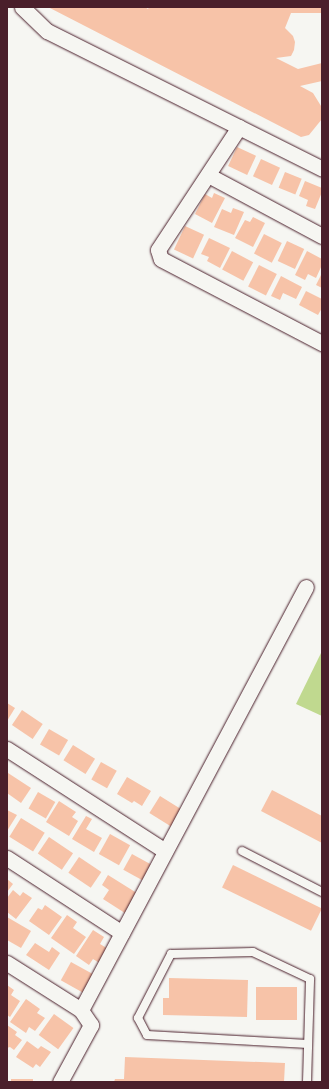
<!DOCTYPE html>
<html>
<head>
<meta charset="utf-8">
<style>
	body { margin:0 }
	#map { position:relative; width:329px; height:1089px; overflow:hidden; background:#f6f6f2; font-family:"Comic Neue",sans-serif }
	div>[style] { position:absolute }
	.green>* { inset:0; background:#c0d98f }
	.building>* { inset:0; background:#f7c3a8; transform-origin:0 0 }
	.roads { filter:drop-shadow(0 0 1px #4a1f2b) drop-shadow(0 0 1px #4a1f2b) }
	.service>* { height:8px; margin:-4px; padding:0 4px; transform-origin:4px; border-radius:4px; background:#f6f6f2 }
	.minor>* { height:15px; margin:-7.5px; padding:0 7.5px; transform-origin:7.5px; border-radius:7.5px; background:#f6f6f2 }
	span { translate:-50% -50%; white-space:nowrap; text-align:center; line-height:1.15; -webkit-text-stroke:3.5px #f6f6f2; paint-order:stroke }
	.frame { position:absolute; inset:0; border:8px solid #4a1f2b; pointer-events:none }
</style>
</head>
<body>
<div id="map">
	<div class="green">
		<i style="clip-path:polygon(322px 651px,322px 716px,296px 704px)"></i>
	</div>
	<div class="building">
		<i style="clip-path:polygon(48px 7px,145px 7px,148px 9px,149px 7px,322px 7px,322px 13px,291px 13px,285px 28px,293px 36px,295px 42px,294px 50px,291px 56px,276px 58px,298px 69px,322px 63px,322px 81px,300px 86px,313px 93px,321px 106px,322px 119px,309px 135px,301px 137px)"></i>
		<i style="left:237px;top:147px;width:21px;height:21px;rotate:25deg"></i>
		<i style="left:261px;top:159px;width:21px;height:19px;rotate:25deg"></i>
		<i style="left:285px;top:172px;width:18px;height:17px;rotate:22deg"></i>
		<i style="clip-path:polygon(305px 181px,322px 188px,322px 192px,315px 209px,306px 206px,308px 200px,299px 196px)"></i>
		<i style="clip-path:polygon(214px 193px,225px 198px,212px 223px,195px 214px,205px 194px,212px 198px)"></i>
		<i style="clip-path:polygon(233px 208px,244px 212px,234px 235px,214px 227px,222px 209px,231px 213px)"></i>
		<i style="clip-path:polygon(253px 217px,265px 223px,253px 247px,235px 238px,245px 220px,250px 222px)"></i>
		<i style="left:185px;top:226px;width:21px;height:26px;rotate:25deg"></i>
		<i style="left:264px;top:234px;width:20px;height:22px;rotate:27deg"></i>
		<i style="clip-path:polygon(209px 238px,230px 248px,220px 268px,207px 261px,209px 257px,201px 254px)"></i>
		<i style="left:287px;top:241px;width:19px;height:22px;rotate:25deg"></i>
		<i style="left:232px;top:251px;width:24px;height:21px;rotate:28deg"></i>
		<i style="clip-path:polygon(307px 251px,322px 259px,322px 265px,316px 278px,308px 274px,305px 280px,295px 275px)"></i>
		<i style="left:259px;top:265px;width:20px;height:24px;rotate:27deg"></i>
		<i style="clip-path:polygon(322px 273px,322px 288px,316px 285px)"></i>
		<i style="clip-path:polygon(281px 276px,302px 287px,296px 299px,283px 293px,280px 300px,271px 296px)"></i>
		<i style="clip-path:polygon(306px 291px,322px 299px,322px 308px,318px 315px,299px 305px)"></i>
		<i style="clip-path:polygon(7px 703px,15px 708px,7px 721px)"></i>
		<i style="left:22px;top:710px;width:25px;height:18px;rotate:34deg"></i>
		<i style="left:49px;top:729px;width:22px;height:18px;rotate:30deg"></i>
		<i style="left:73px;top:745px;width:26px;height:18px;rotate:32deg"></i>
		<i style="left:101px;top:762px;width:18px;height:20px;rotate:29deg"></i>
		<i style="clip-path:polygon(8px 773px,31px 788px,21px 803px,7px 793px)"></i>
		<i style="clip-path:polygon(127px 777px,151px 791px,142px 806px,134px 801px,132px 803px,117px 794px)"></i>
		<i style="clip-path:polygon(272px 790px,322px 816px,322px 843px,261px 811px)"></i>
		<i style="left:38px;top:792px;width:20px;height:19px;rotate:30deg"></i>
		<i style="left:160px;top:796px;width:26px;height:20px;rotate:32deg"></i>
		<i style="clip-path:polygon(59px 801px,76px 812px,72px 817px,78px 821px,69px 836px,46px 822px)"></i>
		<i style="clip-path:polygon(7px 810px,17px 815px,7px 831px)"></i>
		<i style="clip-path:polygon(86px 816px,92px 819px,86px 829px,102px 838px,94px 852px,72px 839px)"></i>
		<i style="left:21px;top:818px;width:28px;height:22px;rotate:32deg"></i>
		<i style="left:110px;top:834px;width:23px;height:23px;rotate:29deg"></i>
		<i style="left:49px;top:837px;width:29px;height:20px;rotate:34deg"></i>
		<i style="left:132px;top:854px;width:25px;height:18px;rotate:29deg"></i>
		<i style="left:79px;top:857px;width:27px;height:19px;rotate:34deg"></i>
		<i style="left:233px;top:865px;width:99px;height:25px;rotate:26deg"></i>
		<i style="clip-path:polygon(108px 875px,140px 895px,128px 915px,103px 899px,109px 890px,102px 885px)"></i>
		<i style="clip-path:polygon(7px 879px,13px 884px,7px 892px)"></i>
		<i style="clip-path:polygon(13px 890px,20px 896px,23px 892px,32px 898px,16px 919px,7px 912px,7px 898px)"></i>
		<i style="clip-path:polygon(45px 905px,62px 917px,49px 935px,29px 921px,38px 908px,42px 910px)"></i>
		<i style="clip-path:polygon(67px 915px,77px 922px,73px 928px,86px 937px,74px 954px,51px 938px)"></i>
		<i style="clip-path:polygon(7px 917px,31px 931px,21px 948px,7px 940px)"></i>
		<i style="clip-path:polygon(93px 930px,104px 937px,100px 944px,110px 950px,101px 964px,93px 959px,89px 965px,76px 956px)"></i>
		<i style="clip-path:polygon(35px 943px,49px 952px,52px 947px,60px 953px,49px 970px,26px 955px)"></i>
		<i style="left:71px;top:962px;width:29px;height:21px;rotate:29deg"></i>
		<i style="clip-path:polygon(169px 978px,248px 980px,247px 1017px,163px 1015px,163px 998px,169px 998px)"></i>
		<i style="clip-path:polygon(7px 985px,14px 990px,11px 995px,20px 1001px,10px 1017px,7px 1015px)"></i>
		<i style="left:256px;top:987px;width:41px;height:33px"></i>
		<i style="clip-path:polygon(26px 999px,40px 1009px,37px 1013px,45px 1018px,35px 1031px,29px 1027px,26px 1033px,10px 1022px)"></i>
		<i style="left:54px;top:1014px;width:24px;height:26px;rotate:36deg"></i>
		<i style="clip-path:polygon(7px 1025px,17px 1032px,15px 1035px,22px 1040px,14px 1050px,10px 1047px,7px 1048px)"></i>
		<i style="clip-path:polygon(27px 1041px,38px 1049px,41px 1046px,51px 1052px,40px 1067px,36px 1064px,33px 1068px,16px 1057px)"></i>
		<i style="clip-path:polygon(125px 1057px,285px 1063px,284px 1082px,114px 1082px,115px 1079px,124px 1079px)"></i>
		<i style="left:11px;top:1079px;width:22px;height:3px"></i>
	</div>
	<div class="roads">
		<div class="service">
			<i style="left:242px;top:851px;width:90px;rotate:27.1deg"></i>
			<i style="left:307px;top:1082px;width:103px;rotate:-88.3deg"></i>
			<i style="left:310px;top:979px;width:63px;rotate:-154.7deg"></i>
			<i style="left:253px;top:952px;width:82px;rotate:178.6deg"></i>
			<i style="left:171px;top:954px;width:72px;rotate:117.3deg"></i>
			<i style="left:138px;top:1018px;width:19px;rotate:62deg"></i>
			<i style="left:147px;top:1035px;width:161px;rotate:3.2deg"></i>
		</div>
		<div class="minor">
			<i style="left:22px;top:7px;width:35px;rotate:44deg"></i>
			<i style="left:47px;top:31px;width:308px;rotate:26.6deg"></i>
			<i style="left:239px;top:127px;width:147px;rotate:123.4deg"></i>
			<i style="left:158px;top:250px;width:9px;rotate:72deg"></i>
			<i style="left:161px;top:259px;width:182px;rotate:27.6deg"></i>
			<i style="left:208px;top:175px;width:129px;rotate:28.2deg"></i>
			<i style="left:7px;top:749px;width:188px;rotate:32.8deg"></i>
			<i style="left:7px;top:858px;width:137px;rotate:33.1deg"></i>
			<i style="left:7px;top:963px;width:88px;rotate:32.4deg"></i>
			<i style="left:81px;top:1010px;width:479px;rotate:-62deg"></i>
			<i style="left:60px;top:1082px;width:65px;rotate:-61.5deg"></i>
			<i style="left:91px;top:1025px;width:18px;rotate:-124deg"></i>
		</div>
	</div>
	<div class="frame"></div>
</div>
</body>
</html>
